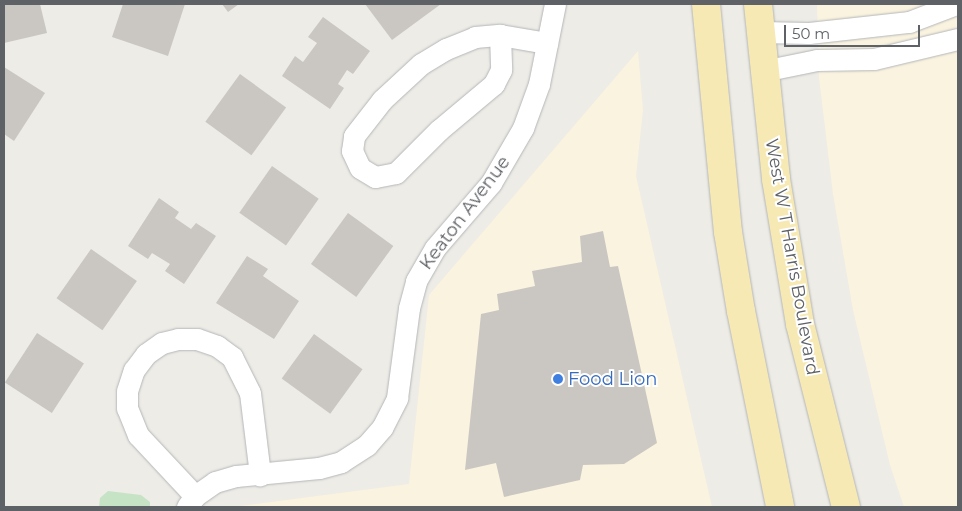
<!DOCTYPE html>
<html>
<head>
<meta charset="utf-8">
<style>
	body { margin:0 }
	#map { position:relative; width:962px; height:511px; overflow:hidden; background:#eeece6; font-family:Montserrat,sans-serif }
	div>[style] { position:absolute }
	.commercial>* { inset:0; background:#faf3df }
	.green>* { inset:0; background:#c6e3c6 }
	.building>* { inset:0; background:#cac7c3; transform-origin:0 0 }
	.roads { filter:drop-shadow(0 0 1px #b3b6b9) drop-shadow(0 0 1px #b3b6b9) }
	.street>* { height:21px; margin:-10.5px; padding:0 10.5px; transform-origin:10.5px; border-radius:10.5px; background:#fff }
	.primary>* { height:28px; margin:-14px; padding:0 14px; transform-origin:14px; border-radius:14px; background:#f6e9b4 }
	.dots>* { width:14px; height:14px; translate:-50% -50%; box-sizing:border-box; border:2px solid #fff; border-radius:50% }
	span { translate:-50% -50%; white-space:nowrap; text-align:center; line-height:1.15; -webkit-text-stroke:4px #fff; paint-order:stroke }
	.street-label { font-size:18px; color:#5e6165 }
	.shop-label { font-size:18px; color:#366cbe }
	.left { translate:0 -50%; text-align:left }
	.frame { position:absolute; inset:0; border:5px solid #5e6165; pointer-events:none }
	.scale { position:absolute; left:784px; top:25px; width:136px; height:22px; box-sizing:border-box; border:2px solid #5e6165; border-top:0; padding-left:6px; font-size:15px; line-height:18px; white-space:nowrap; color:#5e6165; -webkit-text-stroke:4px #fff; paint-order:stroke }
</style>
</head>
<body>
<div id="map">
	<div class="commercial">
		<i style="clip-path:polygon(817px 4px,958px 4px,958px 507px,904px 507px,890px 465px,853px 310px,833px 194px,819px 77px)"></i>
		<i style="clip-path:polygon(638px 51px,643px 110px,636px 176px,712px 507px,232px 507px,409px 484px,429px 295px)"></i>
	</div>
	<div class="green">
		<i style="clip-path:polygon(108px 491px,141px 495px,150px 502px,150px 507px,99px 507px,100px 498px)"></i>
	</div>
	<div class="building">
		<i style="clip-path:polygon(4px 4px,40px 4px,47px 33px,4px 43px)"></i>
		<i style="clip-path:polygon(123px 4px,185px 4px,168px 56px,112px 37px)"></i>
		<i style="clip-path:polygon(222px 4px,239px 4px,228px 12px)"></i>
		<i style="clip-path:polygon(365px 4px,441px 4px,392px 40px)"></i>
		<i style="clip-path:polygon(323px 17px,370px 51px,353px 74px,347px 70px,338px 84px,344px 88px,330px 109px,282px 76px,295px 56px,303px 62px,317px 43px,308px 37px)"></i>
		<i style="clip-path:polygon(4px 67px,45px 93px,14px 141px,4px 134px)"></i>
		<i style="left:240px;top:74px;width:57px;height:59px;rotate:36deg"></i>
		<i style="left:272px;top:166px;width:57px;height:57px;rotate:35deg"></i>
		<i style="clip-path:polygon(159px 198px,179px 212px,175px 218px,191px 229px,196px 223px,216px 236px,184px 284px,165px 271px,170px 264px,152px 253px,148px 259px,128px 246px)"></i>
		<i style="left:348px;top:213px;width:56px;height:63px;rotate:36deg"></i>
		<i style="clip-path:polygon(603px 231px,610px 267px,618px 266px,657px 443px,624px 464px,583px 465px,580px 480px,504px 497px,496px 463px,465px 470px,481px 314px,499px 310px,497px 294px,535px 286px,532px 271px,582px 262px,580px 236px)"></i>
		<i style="left:91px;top:249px;width:56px;height:60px;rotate:35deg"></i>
		<i style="clip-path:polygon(247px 256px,268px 269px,263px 276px,299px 301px,274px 339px,216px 303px)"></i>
		<i style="left:37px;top:333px;width:56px;height:59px;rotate:33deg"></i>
		<i style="left:314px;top:334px;width:60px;height:55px;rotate:36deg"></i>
	</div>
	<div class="roads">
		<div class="street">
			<i style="left:760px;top:32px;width:49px;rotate:1.2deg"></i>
			<i style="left:809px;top:33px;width:101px;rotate:-6.3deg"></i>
			<i style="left:909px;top:22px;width:50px;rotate:-21deg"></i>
			<i style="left:500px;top:35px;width:35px;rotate:88deg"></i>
			<i style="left:501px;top:70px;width:16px;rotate:117deg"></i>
			<i style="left:494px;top:84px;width:72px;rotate:140.1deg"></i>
			<i style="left:439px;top:130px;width:61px;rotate:135deg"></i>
			<i style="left:396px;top:173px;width:21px;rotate:169deg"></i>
			<i style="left:375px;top:177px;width:17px;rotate:-149deg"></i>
			<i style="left:360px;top:168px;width:19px;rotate:-115deg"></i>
			<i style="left:352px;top:151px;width:15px;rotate:-82deg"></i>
			<i style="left:354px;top:136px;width:46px;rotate:-52.1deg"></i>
			<i style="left:382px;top:100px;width:53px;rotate:-42.7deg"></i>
			<i style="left:421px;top:64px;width:29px;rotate:-31deg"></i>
			<i style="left:446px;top:49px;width:31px;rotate:-22deg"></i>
			<i style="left:475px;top:37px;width:25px;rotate:-5deg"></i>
			<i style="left:500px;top:35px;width:48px;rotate:9.7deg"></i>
			<i style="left:763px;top:71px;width:55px;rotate:-11.5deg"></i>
			<i style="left:817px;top:60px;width:57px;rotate:-1deg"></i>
			<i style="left:874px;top:59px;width:86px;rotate:-13.4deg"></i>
			<i style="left:195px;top:496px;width:83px;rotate:-133.1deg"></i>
			<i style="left:138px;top:435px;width:29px;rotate:-112deg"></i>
			<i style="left:127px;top:408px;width:17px;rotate:-90deg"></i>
			<i style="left:127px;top:391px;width:22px;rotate:-72deg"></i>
			<i style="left:134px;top:370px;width:20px;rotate:-53deg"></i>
			<i style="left:146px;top:354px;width:19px;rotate:-35deg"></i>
			<i style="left:162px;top:343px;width:16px;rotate:-14deg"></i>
			<i style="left:178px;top:339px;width:19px"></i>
			<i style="left:197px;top:339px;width:21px;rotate:19deg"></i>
			<i style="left:217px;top:346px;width:19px;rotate:36deg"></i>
			<i style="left:232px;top:357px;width:40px;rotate:63.4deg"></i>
			<i style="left:250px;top:393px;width:83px;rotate:83deg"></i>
			<i style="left:187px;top:507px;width:14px;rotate:-54deg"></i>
			<i style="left:195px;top:496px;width:24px;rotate:-35deg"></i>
			<i style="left:215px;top:482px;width:22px;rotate:-16deg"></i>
			<i style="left:236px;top:476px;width:83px;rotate:-5.5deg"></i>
			<i style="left:319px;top:468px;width:23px;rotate:-15deg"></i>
			<i style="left:341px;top:462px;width:31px;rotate:-33deg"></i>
			<i style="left:367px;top:445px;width:23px;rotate:-49deg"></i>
			<i style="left:382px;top:428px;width:34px;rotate:-63deg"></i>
			<i style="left:397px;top:398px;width:91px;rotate:-82.4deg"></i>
			<i style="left:409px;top:308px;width:28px;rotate:-75deg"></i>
			<i style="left:416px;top:281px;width:38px;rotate:-60deg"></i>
			<i style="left:435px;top:248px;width:86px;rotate:-49.3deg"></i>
			<i style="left:491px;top:183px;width:64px;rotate:-59.8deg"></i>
			<i style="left:523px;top:128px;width:47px;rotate:-70deg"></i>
			<i style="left:539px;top:84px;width:82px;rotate:-78.7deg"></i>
		</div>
		<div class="primary">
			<i style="left:706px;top:4px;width:229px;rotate:84.5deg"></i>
			<i style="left:728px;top:232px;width:80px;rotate:80.7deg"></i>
			<i style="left:741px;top:311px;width:200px;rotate:78.7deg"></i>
			<i style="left:758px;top:4px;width:176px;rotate:84.1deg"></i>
			<i style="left:776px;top:179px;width:147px;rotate:80.6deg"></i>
			<i style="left:800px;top:324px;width:189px;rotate:75.9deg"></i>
		</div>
	</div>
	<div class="dots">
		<i style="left:558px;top:379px;background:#3f7fe0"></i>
	</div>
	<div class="street-label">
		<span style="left:465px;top:213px;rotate:-53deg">Keaton Avenue</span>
		<span style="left:792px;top:257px;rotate:80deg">West W T Harris Boulevard</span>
	</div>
	<div class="shop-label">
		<span class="left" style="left:568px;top:379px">Food Lion</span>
	</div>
	<div class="frame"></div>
	<div class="scale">50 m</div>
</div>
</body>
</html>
